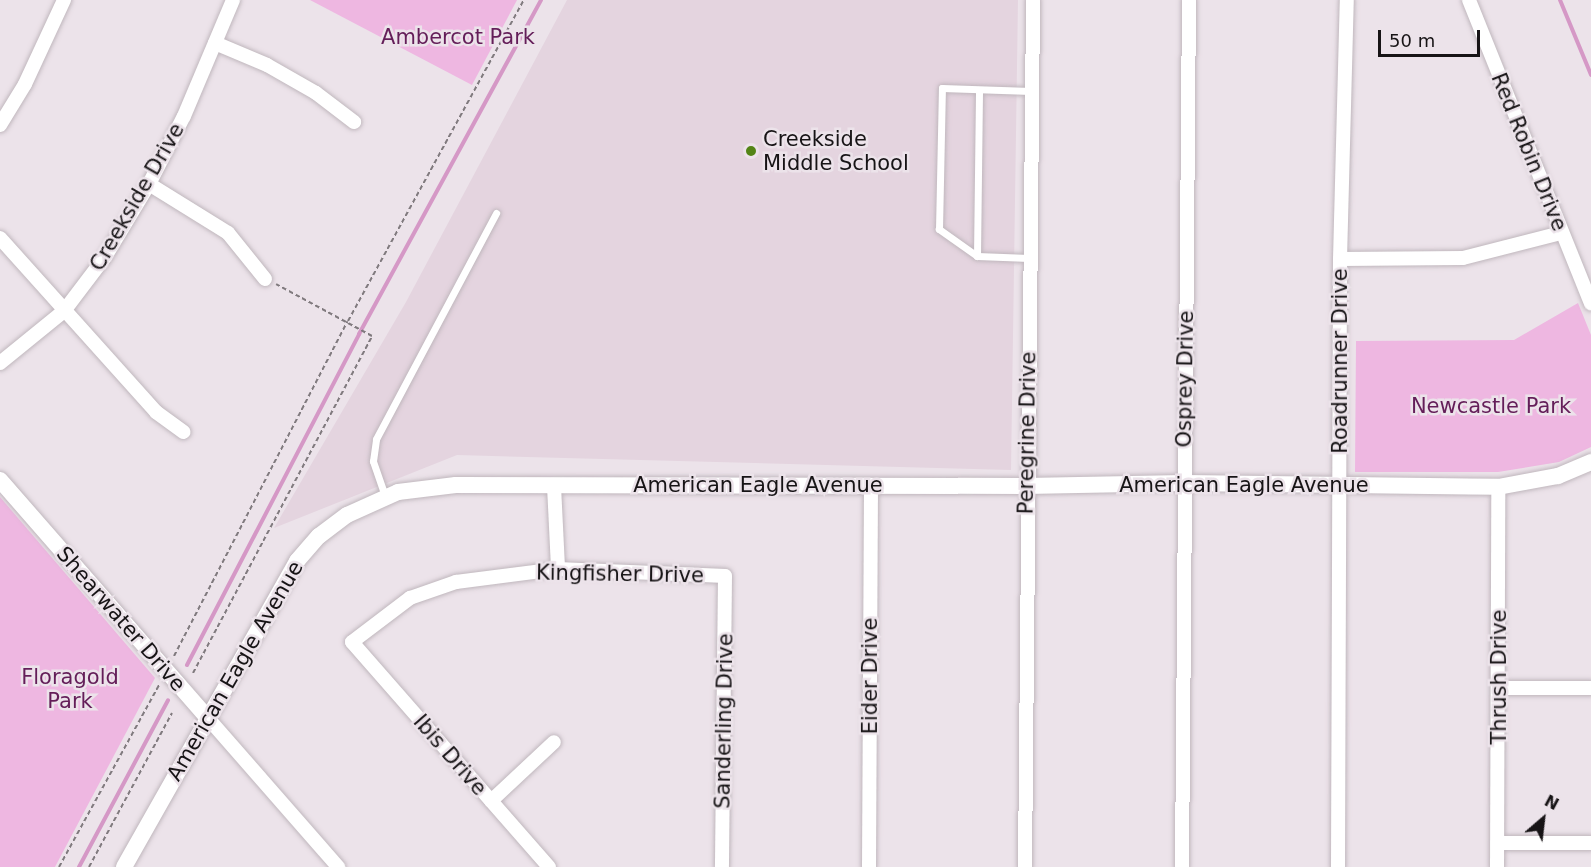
<!DOCTYPE html>
<html>
<head>
<meta charset="utf-8">
<style>
	body { margin:0 }
	#map { position:relative; width:1591px; height:867px; overflow:hidden; background:#ece3ea; font-family:"DejaVu Sans",sans-serif }
	div>[style] { position:absolute }
	.built>* { inset:0; background:#e4d4df }
	.green>* { inset:0; background:#eeb7e1 }
	.stream>* { height:4px; margin:-2px; padding:0 2px; transform-origin:2px; border-radius:2px; background:#d598c6 }
	.path>* { height:2px; margin-top:-1px; transform-origin:0; background:repeating-linear-gradient(90deg,#807a7e 0 4.5px,transparent 0 7.5px) }
	.roads { filter:drop-shadow(0 0 2px #c0b7bd) drop-shadow(0 0 2px #c0b7bd) }
	.service>* { height:7px; margin:-3.5px; padding:0 3.5px; transform-origin:3.5px; border-radius:3.5px; background:#fff }
	.minor>* { height:14px; margin:-7px; padding:0 7px; transform-origin:7px; border-radius:7px; background:#fff }
	.tertiary>* { height:16px; margin:-8px; padding:0 8px; transform-origin:8px; border-radius:8px; background:#fff }
	.dots>* { width:16px; height:16px; translate:-50% -50%; box-sizing:border-box; border:3px solid #ece3ea; border-radius:50% }
	span { translate:-50% -50%; white-space:nowrap; text-align:center; line-height:1.15; -webkit-text-stroke:5px #ece3ea; paint-order:stroke }
	.park-label { font-size:21px; color:#641e59 }
	.poi-label { font-size:21px; color:#171416 }
	.left { translate:0 -50%; text-align:left }
	.street-label { font-size:21px; color:#171416 }
	.north { position:absolute; left:1513px; top:789px; width:60px; height:60px; -webkit-text-stroke:4px #ece3ea; paint-order:stroke; rotate:28deg; font-size:16px; font-weight:700; line-height:24px; text-align:center; color:#171416 }
	.north::after { content:''; display:block; margin:auto; width:21px; height:27px; background:#171416; clip-path:polygon(50% 0,100% 100%,50% 72%,0 100%) }
	.scale { position:absolute; left:1378px; top:30px; width:102px; height:27px; box-sizing:border-box; border:3px solid #171416; border-top:0; padding-left:8px; font-size:18px; line-height:21px; white-space:nowrap; color:#171416; -webkit-text-stroke:4px #ece3ea; paint-order:stroke }
</style>
</head>
<body>
<div id="map">
	<div class="built">
		<i style="clip-path:polygon(567px 0,1018px 0,1011px 470px,457px 455px,274px 528px,406px 302px)"></i>
	</div>
	<div class="green">
		<i style="clip-path:polygon(310px 0,517px 0,472px 85px)"></i>
		<i style="clip-path:polygon(1578px 303px,1591px 335px,1591px 447px,1559px 462px,1498px 472px,1355px 472px,1356px 341px,1514px 340px)"></i>
		<i style="clip-path:polygon(0 497px,155px 678px,55px 867px,0 867px)"></i>
	</div>
	<div class="stream">
		<i style="left:1560px;top:0;width:81px;rotate:67.5deg"></i>
		<i style="left:187px;top:665px;width:373px;rotate:-62.5deg"></i>
		<i style="left:359px;top:334px;width:380px;rotate:-61.4deg"></i>
		<i style="left:79px;top:867px;width:189px;rotate:-61.9deg"></i>
	</div>
	<div class="path">
		<i style="left:174px;top:656px;width:377px;rotate:-62.6deg"></i>
		<i style="left:348px;top:321px;width:366px;rotate:-61.3deg"></i>
		<i style="left:193px;top:673px;width:382px;rotate:-62deg"></i>
		<i style="left:372px;top:336px;width:109px;rotate:-151.6deg"></i>
		<i style="left:59px;top:867px;width:208px;rotate:-61.2deg"></i>
		<i style="left:89px;top:867px;width:175px;rotate:-61.7deg"></i>
	</div>
	<div class="roads">
		<div class="service">
			<i style="left:977px;top:256px;width:166px;rotate:-89.3deg"></i>
			<i style="left:1029px;top:258px;width:52px;rotate:-177.8deg"></i>
			<i style="left:977px;top:256px;width:47px;rotate:-144.6deg"></i>
			<i style="left:939px;top:229px;width:141px;rotate:-88.8deg"></i>
			<i style="left:942px;top:88px;width:89px;rotate:1.9deg"></i>
			<i style="left:385px;top:496px;width:37px;rotate:-109deg"></i>
			<i style="left:373px;top:461px;width:22px;rotate:-82deg"></i>
			<i style="left:376px;top:439px;width:256px;rotate:-62deg"></i>
		</div>
		<div class="minor">
			<i style="left:1469px;top:0;width:327px;rotate:68.1deg"></i>
			<i style="left:215px;top:43px;width:56px;rotate:22.9deg"></i>
			<i style="left:267px;top:65px;width:56px;rotate:29.7deg"></i>
			<i style="left:316px;top:93px;width:48px;rotate:37.3deg"></i>
			<i style="left:0;top:125px;width:48px;rotate:-58.6deg"></i>
			<i style="left:25px;top:84px;width:93px;rotate:-65.1deg"></i>
			<i style="left:149px;top:184px;width:93px;rotate:31.8deg"></i>
			<i style="left:228px;top:233px;width:59px;rotate:51.2deg"></i>
			<i style="left:0;top:238px;width:234px;rotate:48.1deg"></i>
			<i style="left:156px;top:412px;width:34px;rotate:36deg"></i>
			<i style="left:1340px;top:259px;width:123px;rotate:-0.5deg"></i>
			<i style="left:1463px;top:258px;width:101px;rotate:-14.3deg"></i>
			<i style="left:0;top:363px;width:82px;rotate:-39.1deg"></i>
			<i style="left:64px;top:311px;width:68px;rotate:-52.8deg"></i>
			<i style="left:105px;top:257px;width:85px;rotate:-58.9deg"></i>
			<i style="left:149px;top:184px;width:76px;rotate:-62.8deg"></i>
			<i style="left:184px;top:116px;width:126px;rotate:-67.1deg"></i>
			<i style="left:554px;top:486px;width:83px;rotate:87.2deg"></i>
			<i style="left:1501px;top:688px;width:90px"></i>
			<i style="left:206px;top:716px;width:201px;rotate:48.8deg"></i>
			<i style="left:491px;top:801px;width:86px;rotate:-43.1deg"></i>
			<i style="left:1498px;top:843px;width:93px"></i>
			<i style="left:549px;top:867px;width:299px;rotate:-131.2deg"></i>
			<i style="left:352px;top:642px;width:73px;rotate:-37.2deg"></i>
			<i style="left:410px;top:598px;width:49px;rotate:-19.2deg"></i>
			<i style="left:456px;top:582px;width:103px;rotate:-7.3deg"></i>
			<i style="left:558px;top:569px;width:167px;rotate:2.4deg"></i>
			<i style="left:725px;top:576px;width:291px;rotate:90.6deg"></i>
			<i style="left:869px;top:867px;width:382px;rotate:-89.7deg"></i>
			<i style="left:1025px;top:867px;width:867px;rotate:-89.47deg"></i>
			<i style="left:1182px;top:867px;width:867px;rotate:-89.54deg"></i>
			<i style="left:1338px;top:867px;width:608px;rotate:-89.81deg"></i>
			<i style="left:1340px;top:259px;width:259px;rotate:-88.5deg"></i>
			<i style="left:1497px;top:867px;width:380px;rotate:-89.8deg"></i>
		</div>
		<div class="tertiary">
			<i style="left:0;top:480px;width:313px;rotate:48.9deg"></i>
			<i style="left:124px;top:867px;width:352px;rotate:-60.5deg"></i>
			<i style="left:297px;top:561px;width:33px;rotate:-49deg"></i>
			<i style="left:319px;top:536px;width:35px;rotate:-37deg"></i>
			<i style="left:347px;top:515px;width:56px;rotate:-24.3deg"></i>
			<i style="left:398px;top:492px;width:58px;rotate:-6.9deg"></i>
			<i style="left:456px;top:485px;width:570px;rotate:0.1deg"></i>
			<i style="left:1026px;top:486px;width:158px;rotate:-1.1deg"></i>
			<i style="left:1184px;top:483px;width:314px;rotate:0.7deg"></i>
			<i style="left:1498px;top:487px;width:61px;rotate:-10.4deg"></i>
			<i style="left:1558px;top:476px;width:36px;rotate:-23deg"></i>
		</div>
	</div>
	<div class="dots">
		<i style="left:751px;top:151px;background:#538416"></i>
	</div>
	<div class="park-label">
		<span style="left:458px;top:37px">Ambercot Park</span>
		<span style="left:1491px;top:406px">Newcastle Park</span>
		<span style="left:70px;top:689px">Floragold<br>Park</span>
	</div>
	<div class="poi-label">
		<span class="left" style="left:763px;top:151px">Creekside<br>Middle School</span>
	</div>
	<div class="street-label">
		<span style="left:1529px;top:152px;rotate:68deg">Red Robin Drive</span>
		<span style="left:137px;top:197px;rotate:-60deg">Creekside Drive</span>
		<span style="left:1340px;top:361px;rotate:-90deg">Roadrunner Drive</span>
		<span style="left:1185px;top:379px;rotate:-89deg">Osprey Drive</span>
		<span style="left:1027px;top:433px;rotate:-89deg">Peregrine Drive</span>
		<span style="left:758px;top:485px">American Eagle Avenue</span>
		<span style="left:1244px;top:485px">American Eagle Avenue</span>
		<span style="left:620px;top:574px;rotate:1deg">Kingfisher Drive</span>
		<span style="left:121px;top:619px;rotate:49deg">Shearwater Drive</span>
		<span style="left:235px;top:671px;rotate:-60deg">American Eagle Avenue</span>
		<span style="left:870px;top:676px;rotate:-90deg">Eider Drive</span>
		<span style="left:1499px;top:677px;rotate:-90deg">Thrush Drive</span>
		<span style="left:724px;top:721px;rotate:-89deg">Sanderling Drive</span>
		<span style="left:450px;top:755px;rotate:49deg">Ibis Drive</span>
	</div>
	<div class="north">N</div>
	<div class="scale">50 m</div>
</div>
</body>
</html>
